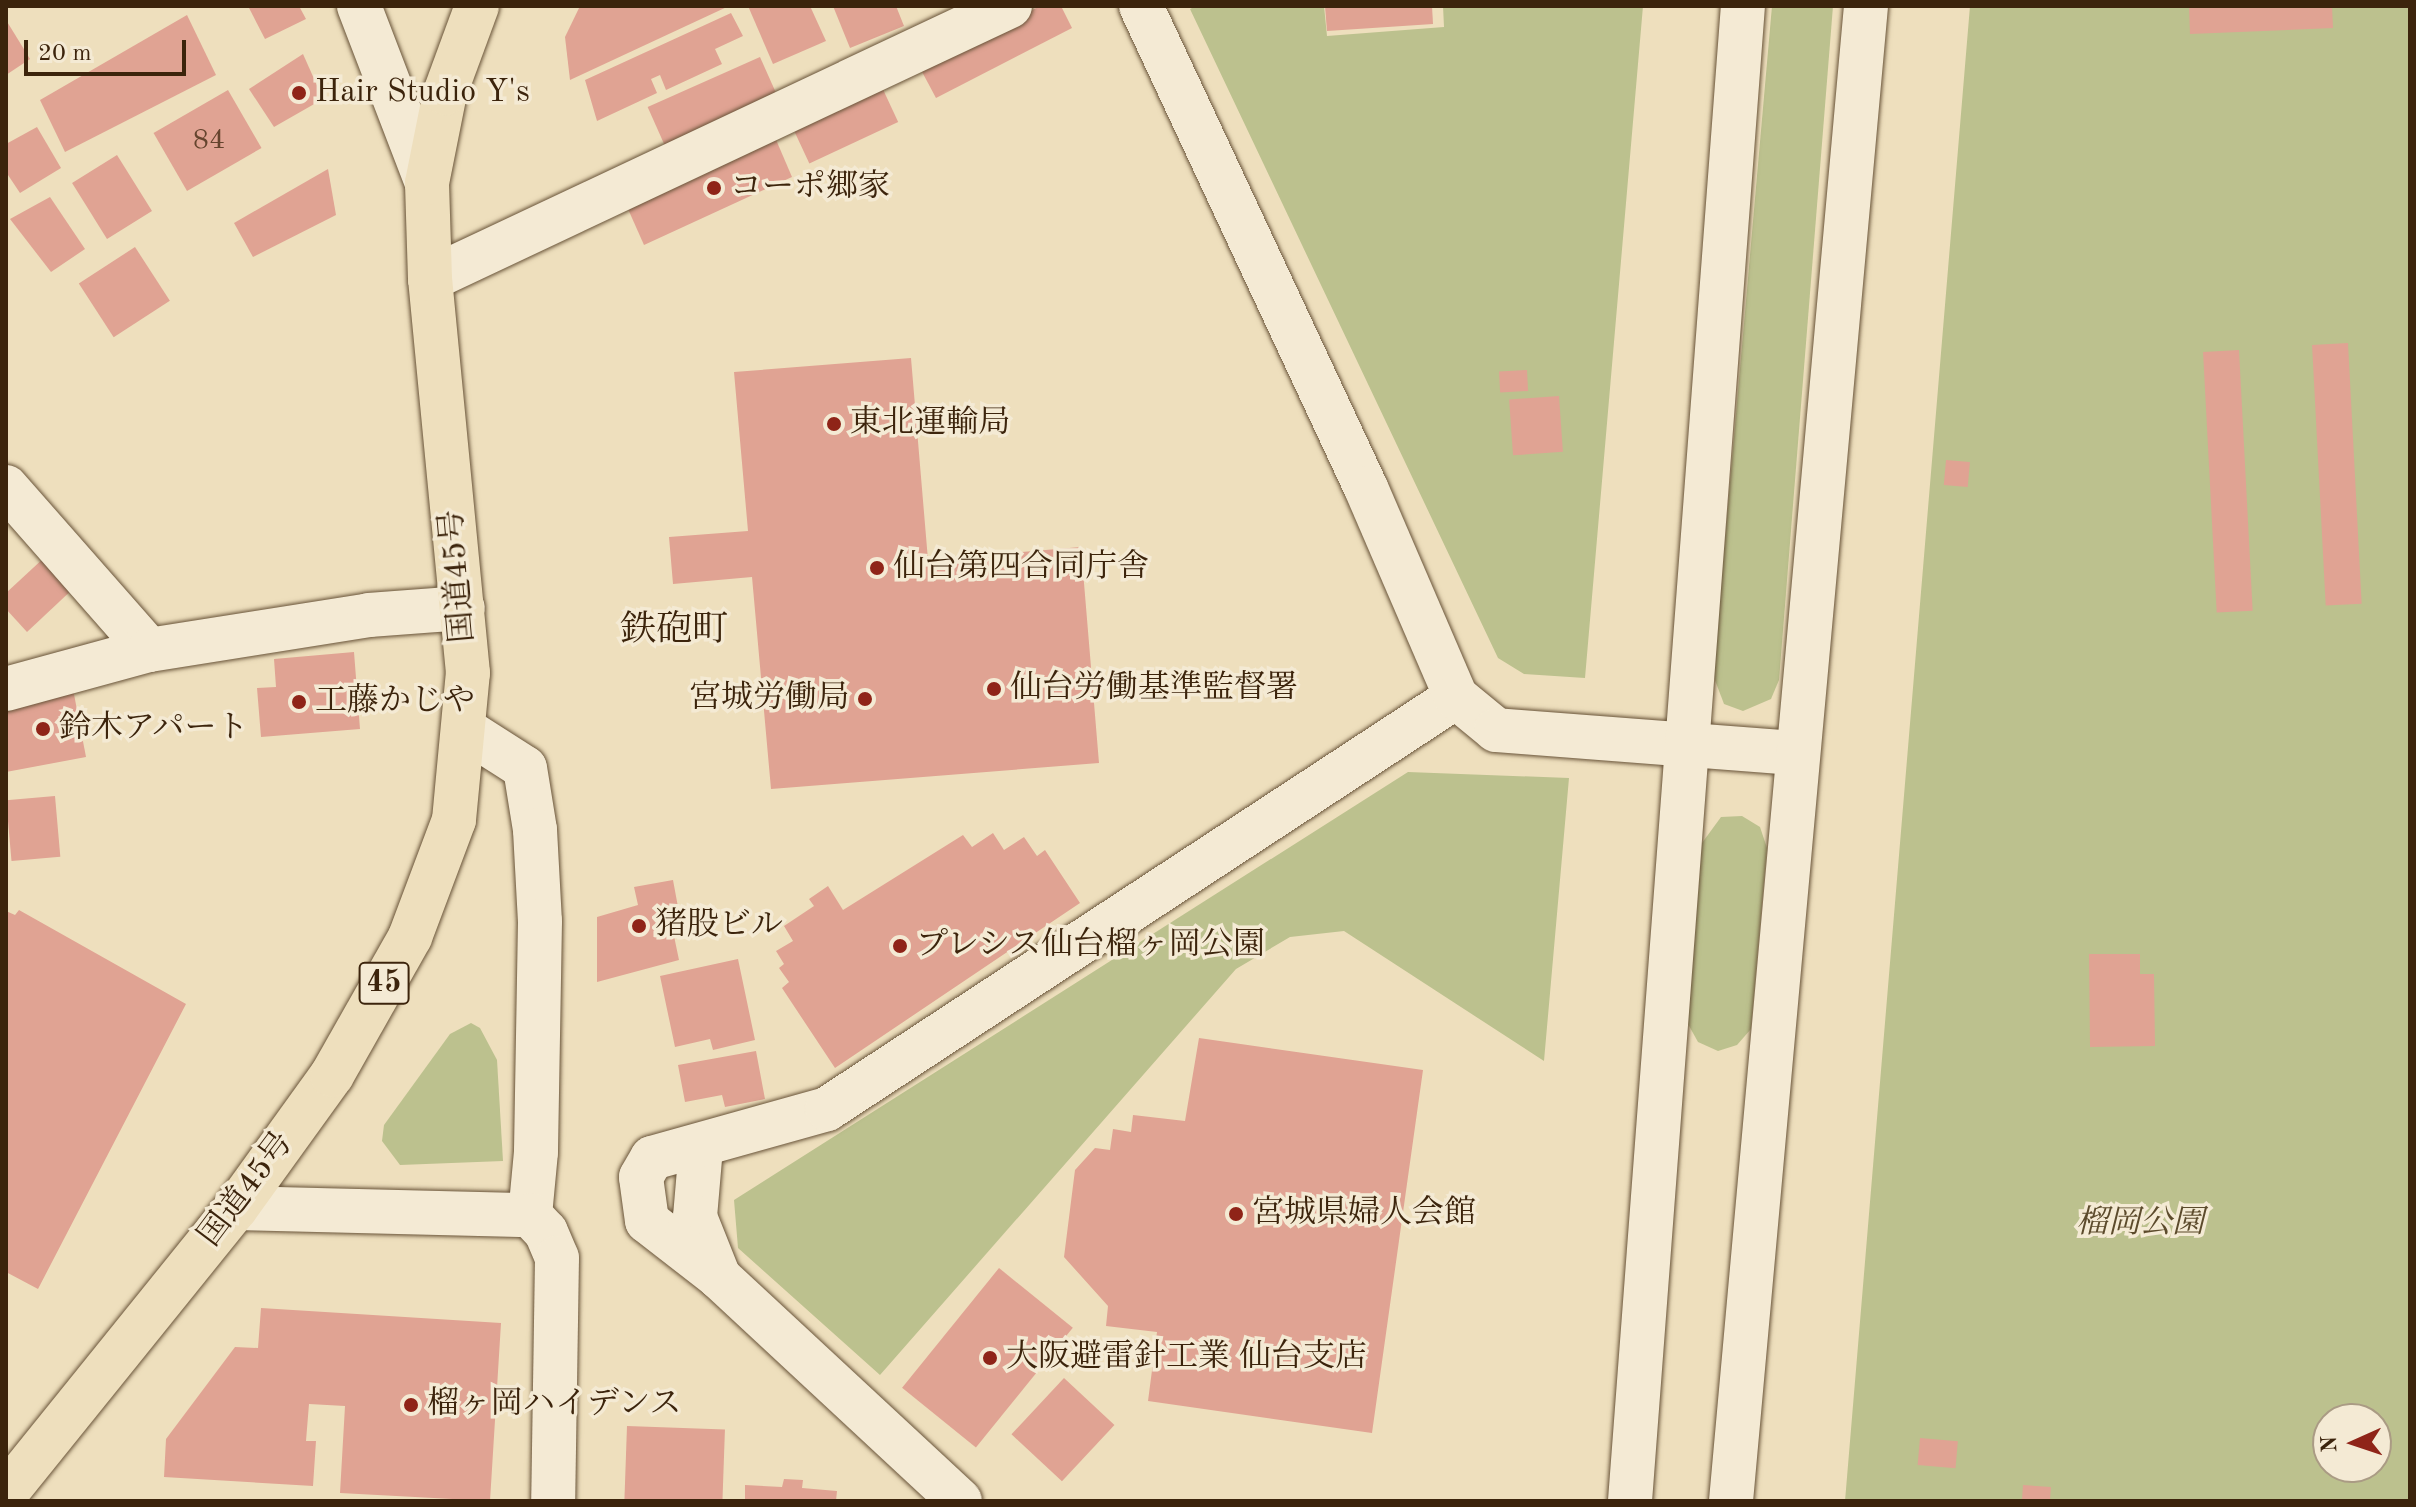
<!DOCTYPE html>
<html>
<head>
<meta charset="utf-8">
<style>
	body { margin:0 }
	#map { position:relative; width:2416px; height:1507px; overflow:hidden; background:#eedfbd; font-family:"Old Standard TT","Noto Serif JP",serif }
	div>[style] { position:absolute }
	.green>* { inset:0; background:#bcc18e }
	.building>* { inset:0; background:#e0a393; transform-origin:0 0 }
	.roads { filter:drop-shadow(0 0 2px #685338) drop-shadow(0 0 2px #685338) }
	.street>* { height:44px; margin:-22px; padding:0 22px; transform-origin:22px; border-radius:22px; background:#f4ead4 }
	.secondary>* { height:44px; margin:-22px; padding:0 22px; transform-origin:22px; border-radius:22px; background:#f4ead4 }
	.highway>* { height:44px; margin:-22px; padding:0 22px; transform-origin:22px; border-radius:22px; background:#eedfbd }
	.dots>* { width:22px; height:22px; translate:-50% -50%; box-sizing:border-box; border:4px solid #f4ead4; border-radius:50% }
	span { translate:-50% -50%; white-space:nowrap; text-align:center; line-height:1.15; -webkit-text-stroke:7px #f4ead4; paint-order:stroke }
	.number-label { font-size:28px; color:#65442e }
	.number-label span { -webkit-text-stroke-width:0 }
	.shield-label span { padding:2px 6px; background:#f4ead4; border:2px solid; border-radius:6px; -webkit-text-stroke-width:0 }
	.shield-label { font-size:30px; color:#3c240c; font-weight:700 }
	.poi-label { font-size:32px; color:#3c240c }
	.left { translate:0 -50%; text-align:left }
	.right { translate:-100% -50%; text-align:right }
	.street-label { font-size:32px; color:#3c240c }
	.park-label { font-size:32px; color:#5c4b2c; font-style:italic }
	.quarter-label { font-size:36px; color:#3c240c }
	.frame { position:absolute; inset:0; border:8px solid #3c240c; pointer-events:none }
	.north { position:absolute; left:2312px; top:1403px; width:80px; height:80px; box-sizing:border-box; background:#f4ead4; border:2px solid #aa9b84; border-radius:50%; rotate:267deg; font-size:22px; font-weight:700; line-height:32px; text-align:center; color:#3c240c }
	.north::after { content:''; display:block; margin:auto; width:28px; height:36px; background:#8f2418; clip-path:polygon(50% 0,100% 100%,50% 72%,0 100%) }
	.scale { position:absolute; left:24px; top:40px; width:162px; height:36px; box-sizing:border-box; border:4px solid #3c240c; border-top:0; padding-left:10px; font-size:24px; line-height:28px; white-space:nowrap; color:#3c240c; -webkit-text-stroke:6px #f4ead4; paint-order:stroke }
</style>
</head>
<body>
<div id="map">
	<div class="green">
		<i style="clip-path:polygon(1196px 6px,1324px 6px,1327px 36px,1444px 27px,1443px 6px,1643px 6px,1585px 678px,1524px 674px,1498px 658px,1190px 9px)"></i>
		<i style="clip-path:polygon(1772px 6px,1833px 6px,1779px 680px,1771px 699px,1743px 711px,1724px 704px,1713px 675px)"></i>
		<i style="clip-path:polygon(evenodd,1970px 6px,2410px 6px,2410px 1501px,1845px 1501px,1970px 6px,2328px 1419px,2376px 1419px,2376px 1467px,2328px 1467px,2328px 1419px)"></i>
		<i style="clip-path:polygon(1408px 772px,1569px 778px,1544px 1061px,1344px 931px,1290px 937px,1236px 969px,880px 1375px,738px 1248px,734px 1200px)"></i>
		<i style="clip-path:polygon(1742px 816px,1760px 827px,1767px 848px,1751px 1029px,1737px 1045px,1718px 1051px,1698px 1042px,1688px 1024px,1702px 843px,1721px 817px)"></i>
		<i style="clip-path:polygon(471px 1023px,480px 1028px,497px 1060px,503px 1161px,400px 1165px,382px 1141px,384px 1125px,450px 1034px)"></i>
	</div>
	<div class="building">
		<i style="clip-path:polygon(248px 6px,299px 6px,306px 19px,265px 39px)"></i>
		<i style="clip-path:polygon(580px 6px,729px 6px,570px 80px,565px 37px)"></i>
		<i style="clip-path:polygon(748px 6px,810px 6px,826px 41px,773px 64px)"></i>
		<i style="clip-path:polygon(833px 6px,896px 6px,904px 26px,850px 48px)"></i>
		<i style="clip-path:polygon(1040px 6px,1061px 6px,1072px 28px,936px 98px,920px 68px)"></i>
		<i style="clip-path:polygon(1325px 6px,1432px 6px,1433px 24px,1327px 31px)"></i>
		<i style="clip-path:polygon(2189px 6px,2332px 6px,2333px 28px,2190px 34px)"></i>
		<i style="clip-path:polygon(731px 13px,743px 36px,715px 49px,722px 64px,666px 90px,660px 75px,651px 79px,657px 93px,597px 121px,585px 80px)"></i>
		<i style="clip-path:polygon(187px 15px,216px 75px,65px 152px,40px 100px)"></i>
		<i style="clip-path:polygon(6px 20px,30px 59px,6px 75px)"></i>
		<i style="clip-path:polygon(303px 54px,323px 99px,274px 127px,249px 89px)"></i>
		<i style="left:760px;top:57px;width:43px;height:123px;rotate:66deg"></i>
		<i style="left:880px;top:83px;width:43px;height:98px;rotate:65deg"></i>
		<i style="left:228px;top:90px;width:67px;height:86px;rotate:60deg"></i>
		<i style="clip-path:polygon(37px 127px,61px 168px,20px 193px,6px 172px,6px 144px)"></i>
		<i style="clip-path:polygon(774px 135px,792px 177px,644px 245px,628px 209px)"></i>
		<i style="left:117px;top:155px;width:66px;height:53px;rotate:58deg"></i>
		<i style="clip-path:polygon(328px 169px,336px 215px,253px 257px,234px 223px)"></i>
		<i style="clip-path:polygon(50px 197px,85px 249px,51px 272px,10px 219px)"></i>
		<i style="left:135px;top:247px;width:64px;height:67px;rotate:57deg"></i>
		<i style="left:2348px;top:343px;width:261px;height:36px;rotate:87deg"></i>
		<i style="left:2239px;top:350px;width:261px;height:36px;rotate:87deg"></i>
		<i style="clip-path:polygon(911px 358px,928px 560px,1081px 547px,1099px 763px,771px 789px,752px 577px,673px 584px,669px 537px,748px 531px,734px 372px)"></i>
		<i style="left:1527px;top:370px;width:21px;height:28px;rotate:87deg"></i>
		<i style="left:1559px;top:396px;width:56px;height:50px;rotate:86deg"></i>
		<i style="left:1946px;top:460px;width:24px;height:25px;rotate:5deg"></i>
		<i style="clip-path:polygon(46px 556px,75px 587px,27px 632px,6px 609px,6px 593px)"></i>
		<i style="clip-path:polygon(354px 652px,360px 729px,261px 737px,257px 688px,276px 687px,274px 659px)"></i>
		<i style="clip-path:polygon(73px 689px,86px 757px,6px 772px,6px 702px)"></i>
		<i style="left:55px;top:796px;width:61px;height:49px;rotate:85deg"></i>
		<i style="clip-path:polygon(993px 833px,1004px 850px,1024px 837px,1037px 856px,1045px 850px,1080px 903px,835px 1068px,782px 988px,789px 982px,779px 968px,784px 964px,776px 951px,793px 941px,784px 926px,814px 906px,809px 899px,828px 886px,843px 910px,963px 835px,972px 847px)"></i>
		<i style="clip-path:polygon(673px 880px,683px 934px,674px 936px,679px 960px,597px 982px,597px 917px,638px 905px,634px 887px)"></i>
		<i style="clip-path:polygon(19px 910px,186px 1004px,38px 1289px,6px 1272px,6px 911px,15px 915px)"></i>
		<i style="clip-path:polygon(2089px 954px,2140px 954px,2140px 974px,2154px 974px,2155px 1046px,2090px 1047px)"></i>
		<i style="clip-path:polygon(738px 959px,755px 1040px,713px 1050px,710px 1039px,675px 1047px,660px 976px)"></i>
		<i style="clip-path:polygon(1199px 1038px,1423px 1070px,1372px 1433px,1148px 1401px,1157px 1332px,1106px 1326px,1108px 1306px,1064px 1257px,1075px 1170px,1095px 1148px,1110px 1150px,1113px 1129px,1131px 1132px,1133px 1115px,1185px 1121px)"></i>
		<i style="clip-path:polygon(756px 1051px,765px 1099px,725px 1107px,722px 1095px,685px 1102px,678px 1065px)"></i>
		<i style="left:999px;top:1268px;width:95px;height:154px;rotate:39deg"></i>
		<i style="clip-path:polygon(261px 1308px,501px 1323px,490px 1501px,340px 1493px,345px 1406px,309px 1404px,306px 1441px,316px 1441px,313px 1486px,164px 1477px,166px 1439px,235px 1347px,258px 1348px)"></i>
		<i style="left:1064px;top:1378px;width:69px;height:77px;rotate:43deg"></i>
		<i style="left:627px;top:1426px;width:98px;height:75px;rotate:2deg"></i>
		<i style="left:1920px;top:1438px;width:38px;height:27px;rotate:5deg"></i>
		<i style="clip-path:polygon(784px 1479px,803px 1480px,802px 1488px,837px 1491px,836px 1501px,745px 1501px,745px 1485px,782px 1487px)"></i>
		<i style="left:2023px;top:1485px;width:28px;height:16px;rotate:4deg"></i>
	</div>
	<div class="roads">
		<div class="street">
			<i style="left:359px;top:6px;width:190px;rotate:69deg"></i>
			<i style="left:430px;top:279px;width:641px;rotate:-25.21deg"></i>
			<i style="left:6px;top:487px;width:217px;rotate:48.7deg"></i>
			<i style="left:6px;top:689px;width:148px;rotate:-15.3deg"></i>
			<i style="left:149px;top:650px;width:223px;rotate:-9deg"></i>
			<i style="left:369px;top:615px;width:94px;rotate:-4.3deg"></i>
			<i style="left:701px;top:1147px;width:70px;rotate:94.9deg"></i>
			<i style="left:695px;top:1217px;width:65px;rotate:68.2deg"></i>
			<i style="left:960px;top:1501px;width:329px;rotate:-137.1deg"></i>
			<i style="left:719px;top:1277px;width:91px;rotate:-142.1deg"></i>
			<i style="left:647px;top:1221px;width:44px;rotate:-97.8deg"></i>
			<i style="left:641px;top:1177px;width:22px;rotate:-60deg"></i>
			<i style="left:652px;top:1158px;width:182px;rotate:-15.6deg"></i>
			<i style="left:827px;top:1109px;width:752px;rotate:-33.23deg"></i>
		</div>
		<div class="secondary">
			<i style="left:1141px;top:6px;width:532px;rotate:64.98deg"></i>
			<i style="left:1366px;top:488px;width:228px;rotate:66.7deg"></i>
			<i style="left:1456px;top:697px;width:52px;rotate:39.5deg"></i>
			<i style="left:1496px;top:730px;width:300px;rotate:4.4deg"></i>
			<i style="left:464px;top:729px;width:72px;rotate:32.6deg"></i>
			<i style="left:525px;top:768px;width:63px;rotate:80.8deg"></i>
			<i style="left:535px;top:830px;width:91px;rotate:86.9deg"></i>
			<i style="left:540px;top:921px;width:231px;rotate:91deg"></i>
			<i style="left:536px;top:1152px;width:63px;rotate:95.4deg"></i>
			<i style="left:236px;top:1208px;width:294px;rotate:1.4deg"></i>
			<i style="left:530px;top:1215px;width:23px;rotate:47deg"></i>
			<i style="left:546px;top:1232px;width:28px;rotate:67deg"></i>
			<i style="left:557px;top:1258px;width:243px;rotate:90.9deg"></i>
			<i style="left:1630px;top:1501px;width:1499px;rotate:-85.68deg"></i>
			<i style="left:1731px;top:1501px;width:1501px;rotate:-84.84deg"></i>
		</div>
		<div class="highway">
			<i style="left:6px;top:1493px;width:366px;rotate:-51.1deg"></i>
			<i style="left:236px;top:1208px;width:164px;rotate:-54.2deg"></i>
			<i style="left:332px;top:1075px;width:159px;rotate:-60.5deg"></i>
			<i style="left:410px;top:937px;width:125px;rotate:-69.4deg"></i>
			<i style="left:454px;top:820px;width:148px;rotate:-84.6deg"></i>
			<i style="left:468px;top:673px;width:396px;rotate:-95.5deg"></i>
			<i style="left:430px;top:279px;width:96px;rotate:-91.8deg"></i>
			<i style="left:427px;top:183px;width:92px;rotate:-78.7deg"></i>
			<i style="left:445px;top:93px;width:93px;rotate:-69.8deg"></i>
		</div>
	</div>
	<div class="dots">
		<i style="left:299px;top:93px;background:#8f2418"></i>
		<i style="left:714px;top:188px;background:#8f2418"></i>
		<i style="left:834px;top:424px;background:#8f2418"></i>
		<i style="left:877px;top:568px;background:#8f2418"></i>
		<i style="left:994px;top:689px;background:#8f2418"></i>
		<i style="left:865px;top:699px;background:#8f2418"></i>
		<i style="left:299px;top:702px;background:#8f2418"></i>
		<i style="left:43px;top:729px;background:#8f2418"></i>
		<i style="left:639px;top:926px;background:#8f2418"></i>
		<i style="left:900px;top:946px;background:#8f2418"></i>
		<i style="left:1236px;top:1214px;background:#8f2418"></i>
		<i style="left:990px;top:1358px;background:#8f2418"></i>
		<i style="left:411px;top:1405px;background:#8f2418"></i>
	</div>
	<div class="number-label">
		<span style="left:209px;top:141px">84</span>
	</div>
	<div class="shield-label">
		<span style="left:384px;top:983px">45</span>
	</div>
	<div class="poi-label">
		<span class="left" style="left:315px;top:93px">Hair Studio Y's</span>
		<span class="left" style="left:730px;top:188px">コーポ郷家</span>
		<span class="left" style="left:850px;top:424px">東北運輸局</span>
		<span class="left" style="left:893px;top:568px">仙台第四合同庁舎</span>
		<span class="left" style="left:1010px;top:689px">仙台労働基準監督署</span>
		<span class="right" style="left:849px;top:699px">宮城労働局</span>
		<span class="left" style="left:315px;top:702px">工藤かじや</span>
		<span class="left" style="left:59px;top:729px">鈴木アパート</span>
		<span class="left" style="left:655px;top:926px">猪股ビル</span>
		<span class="left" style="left:916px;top:946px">プレシス仙台榴ヶ岡公園</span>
		<span class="left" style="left:1252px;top:1214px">宮城県婦人会館</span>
		<span class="left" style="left:1006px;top:1358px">大阪避雷針工業 仙台支店</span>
		<span class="left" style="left:427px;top:1405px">榴ヶ岡ハイデンス</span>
	</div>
	<div class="street-label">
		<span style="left:459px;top:576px;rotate:-95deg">国道45号</span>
		<span style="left:247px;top:1190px;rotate:-53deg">国道45号</span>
	</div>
	<div class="park-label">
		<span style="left:2140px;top:1224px">榴岡公園</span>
	</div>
	<div class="quarter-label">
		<span style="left:674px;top:632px">鉄砲町</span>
	</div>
	<div class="frame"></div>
	<div class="north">N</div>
	<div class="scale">20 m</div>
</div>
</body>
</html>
